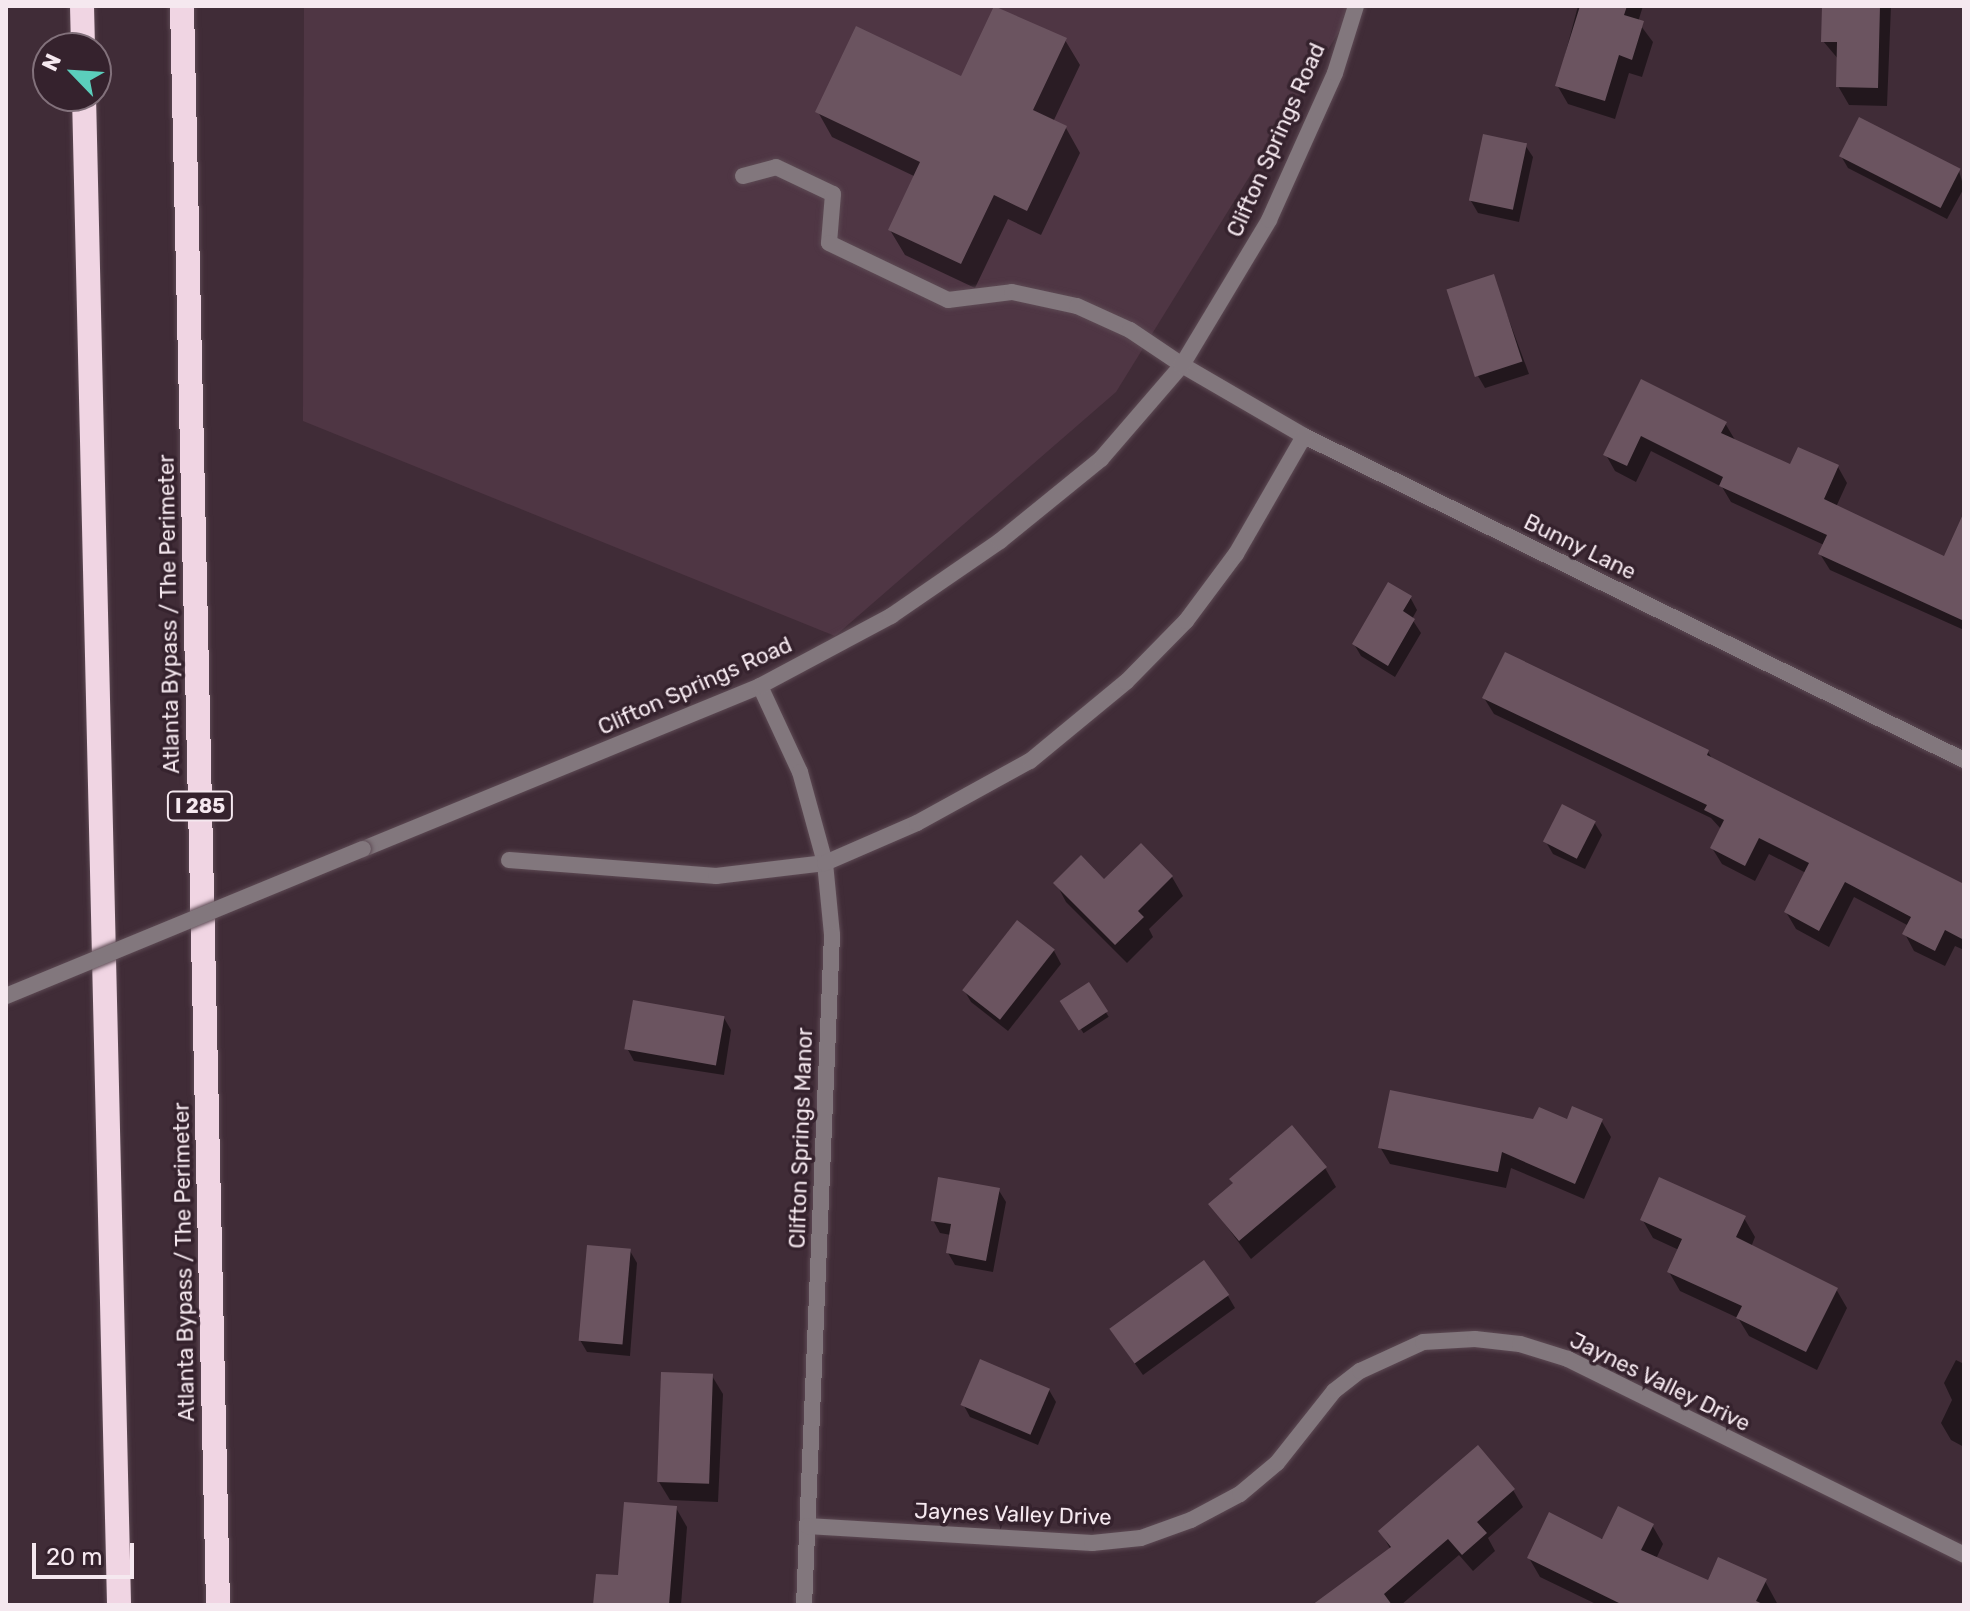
<!DOCTYPE html>
<html>
<head>
<meta charset="utf-8">
<style>
	body { margin:0 }
	#map { position:relative; width:1970px; height:1611px; overflow:hidden; background:#402c37; font-family:Rubik,sans-serif }
	div>[style] { position:absolute }
	.built>* { inset:0; background:#4f3644 }
	.shadow>* { inset:0; background:#0007; transform-origin:0 0 }
	.building>* { inset:0; background:#6b5460; transform-origin:0 0 }
	.roads { filter:drop-shadow(0 0 2px #5d4a54) drop-shadow(0 0 2px #5d4a54) }
	.service>* { height:16px; margin:-8px; padding:0 8px; transform-origin:8px; border-radius:8px; background:#82777d }
	.minor>* { height:16px; margin:-8px; padding:0 8px; transform-origin:8px; border-radius:8px; background:#82777d }
	.tertiary>* { height:16px; margin:-8px; padding:0 8px; transform-origin:8px; border-radius:8px; background:#82777d }
	.motorway>* { height:24px; margin:-12px; padding:0 12px; transform-origin:12px; border-radius:12px; background:#f0d5e3 }
	.bridges { filter:drop-shadow(0 0 2px #5d4a54) drop-shadow(0 0 2px #5d4a54) }
	.tertiary-bridge>* { height:16px; margin:-8px; padding:0 8px; transform-origin:8px; border-radius:8px; background:#82777d }
	span { translate:-50% -50%; white-space:nowrap; text-align:center; line-height:1.15; -webkit-text-stroke:7px #35222d; paint-order:stroke }
	.shield-label span { padding:2px 6px; background:#35222d; border:2px solid; border-radius:6px; -webkit-text-stroke-width:0 }
	.shield-label { font-size:20px; color:#f5e8ef; font-weight:700 }
	.street-label { font-size:22px; color:#f5e8ef }
	.frame { position:absolute; inset:0; border:8px solid #f5e8ef; pointer-events:none }
	.north { position:absolute; left:32px; top:32px; width:80px; height:80px; box-sizing:border-box; background:#35222d; border:2px solid #82717b; border-radius:50%; rotate:295deg; font-size:22px; font-weight:700; line-height:32px; text-align:center; color:#f5e8ef }
	.north::after { content:''; display:block; margin:auto; width:28px; height:36px; background:#5bcebc; clip-path:polygon(50% 0,100% 100%,50% 72%,0 100%) }
	.scale { position:absolute; left:32px; top:1543px; width:102px; height:36px; box-sizing:border-box; border:4px solid #f5e8ef; border-top:0; padding-left:10px; font-size:24px; line-height:28px; white-space:nowrap; color:#f5e8ef; -webkit-text-stroke:6px #35222d; paint-order:stroke }
</style>
</head>
<body>
<div id="map">
	<div class="built">
		<i style="clip-path:polygon(304px 6px,1355px 6px,1116px 392px,835px 636px,303px 421px)"></i>
	</div>
	<div class="shadow">
		<i style="clip-path:polygon(1578px 6px,1643px 6px,1638px 22px,1653px 42px,1642px 77px,1629px 73px,1615px 119px,1568px 104px,1557px 85px)"></i>
		<i style="clip-path:polygon(1824px 6px,1891px 6px,1887px 106px,1849px 105px,1838px 86px,1839px 60px,1823px 41px)"></i>
		<i style="clip-path:polygon(1065px 40px,1080px 65px,1053px 122px,1066px 128px,1080px 153px,1041px 235px,1008px 219px,975px 288px,905px 255px,890px 230px,916px 177px,832px 137px,818px 112px,962px 78px)"></i>
		<i style="clip-path:polygon(1525px 145px,1533px 157px,1519px 222px,1478px 213px,1471px 201px)"></i>
		<i style="clip-path:polygon(1841px 156px,1959px 171px,1964px 188px,1947px 219px,1848px 168px)"></i>
		<i style="clip-path:polygon(1493px 277px,1529px 374px,1485px 388px,1478px 376px)"></i>
		<i style="clip-path:polygon(1642px 382px,1725px 423px,1735px 440px,1791px 467px,1838px 467px,1847px 483px,1836px 507px,1964px 567px,1964px 630px,1830px 570px,1820px 554px,1824px 545px,1731px 502px,1722px 487px,1651px 451px,1636px 482px,1615px 471px,1606px 455px)"></i>
		<i style="clip-path:polygon(1410px 597px,1417px 610px,1412px 619px,1421px 633px,1395px 677px,1361px 656px,1354px 644px)"></i>
		<i style="clip-path:polygon(1484px 698px,1708px 752px,1713px 760px,1964px 886px,1964px 950px,1955px 946px,1945px 966px,1914px 951px,1905px 934px,1909px 926px,1854px 897px,1829px 947px,1796px 929px,1786px 912px,1806px 873px,1769px 854px,1755px 881px,1722px 864px,1712px 848px,1721px 829px,1711px 818px,1494px 714px)"></i>
		<i style="clip-path:polygon(1594px 822px,1602px 835px,1585px 869px,1553px 854px,1546px 842px)"></i>
		<i style="clip-path:polygon(1172px 877px,1183px 896px,1149px 929px,1153px 937px,1127px 963px,1066px 902px,1056px 883px)"></i>
		<i style="clip-path:polygon(1017px 923px,1054px 951px,1061px 964px,1008px 1031px,971px 1002px,964px 990px)"></i>
		<i style="left:1088px;top:985px;width:38px;height:30px;rotate:57deg"></i>
		<i style="clip-path:polygon(724px 1018px,731px 1030px,724px 1075px,634px 1061px,627px 1048px)"></i>
		<i style="clip-path:polygon(1601px 1120px,1611px 1137px,1584px 1199px,1511px 1168px,1506px 1188px,1390px 1164px,1380px 1147px,1535px 1121px)"></i>
		<i style="clip-path:polygon(1325px 1168px,1336px 1187px,1251px 1259px,1211px 1205px)"></i>
		<i style="clip-path:polygon(998px 1189px,1006px 1202px,993px 1272px,955px 1265px,948px 1253px,951px 1235px,940px 1233px,933px 1220px)"></i>
		<i style="clip-path:polygon(1744px 1218px,1755px 1237px,1751px 1247px,1836px 1289px,1847px 1308px,1817px 1370px,1749px 1336px,1738px 1318px,1680px 1291px,1669px 1272px,1679px 1250px,1653px 1238px,1642px 1219px)"></i>
		<i style="clip-path:polygon(630px 1251px,637px 1263px,630px 1356px,587px 1352px,580px 1340px)"></i>
		<i style="clip-path:polygon(1228px 1296px,1235px 1308px,1143px 1375px,1119px 1341px)"></i>
		<i style="clip-path:polygon(1956px 1360px,1964px 1364px,1964px 1447px,1951px 1440px,1941px 1423px,1952px 1400px,1944px 1383px)"></i>
		<i style="clip-path:polygon(712px 1376px,723px 1394px,718px 1502px,670px 1500px,659px 1482px)"></i>
		<i style="clip-path:polygon(1049px 1390px,1056px 1402px,1038px 1445px,970px 1417px,963px 1404px)"></i>
		<i style="clip-path:polygon(1513px 1490px,1523px 1507px,1488px 1538px,1495px 1551px,1473px 1571px,1459px 1555px,1401px 1605px,1336px 1605px,1391px 1550px,1380px 1531px)"></i>
		<i style="clip-path:polygon(676px 1508px,687px 1527px,681px 1605px,595px 1605px)"></i>
		<i style="clip-path:polygon(1652px 1525px,1663px 1544px,1656px 1559px,1709px 1583px,1765px 1581px,1778px 1605px,1598px 1605px,1540px 1577px,1529px 1558px)"></i>
	</div>
	<div class="building">
		<i style="clip-path:polygon(994px 6px,1067px 38px,1033px 110px,1067px 126px,1027px 211px,994px 195px,961px 264px,888px 230px,920px 162px,815px 112px,856px 26px,961px 76px)"></i>
		<i style="clip-path:polygon(1580px 6px,1627px 6px,1624px 15px,1644px 21px,1632px 60px,1619px 55px,1605px 101px,1555px 86px)"></i>
		<i style="clip-path:polygon(1822px 6px,1880px 6px,1878px 88px,1836px 87px,1837px 42px,1821px 42px)"></i>
		<i style="left:1859px;top:117px;width:114px;height:44px;rotate:27deg"></i>
		<i style="left:1483px;top:134px;width:45px;height:68px;rotate:12deg"></i>
		<i style="left:1494px;top:274px;width:92px;height:50px;rotate:72deg"></i>
		<i style="clip-path:polygon(1641px 379px,1727px 422px,1721px 433px,1790px 464px,1798px 447px,1839px 465px,1824px 499px,1944px 556px,1964px 512px,1964px 621px,1818px 554px,1827px 535px,1719px 486px,1723px 477px,1641px 436px,1627px 466px,1603px 455px)"></i>
		<i style="clip-path:polygon(1388px 582px,1412px 596px,1403px 611px,1415px 619px,1388px 666px,1352px 644px)"></i>
		<i style="clip-path:polygon(1505px 652px,1709px 750px,1707px 755px,1964px 884px,1964px 940px,1945px 930px,1935px 951px,1902px 934px,1911px 917px,1845px 882px,1819px 931px,1784px 912px,1809px 863px,1759px 838px,1745px 866px,1710px 848px,1724px 820px,1704px 810px,1707px 805px,1482px 698px)"></i>
		<i style="left:1562px;top:804px;width:38px;height:42px;rotate:27deg"></i>
		<i style="clip-path:polygon(1141px 843px,1173px 876px,1138px 911px,1144px 917px,1115px 945px,1053px 883px,1081px 855px,1104px 879px)"></i>
		<i style="left:1017px;top:920px;width:48px;height:89px;rotate:38deg"></i>
		<i style="left:1089px;top:982px;width:35px;height:35px;rotate:57deg"></i>
		<i style="left:633px;top:1000px;width:93px;height:50px;rotate:10deg"></i>
		<i style="clip-path:polygon(1390px 1090px,1533px 1119px,1539px 1107px,1567px 1119px,1572px 1106px,1603px 1119px,1575px 1184px,1502px 1152px,1498px 1172px,1378px 1148px)"></i>
		<i style="clip-path:polygon(1292px 1125px,1327px 1167px,1239px 1241px,1208px 1204px,1233px 1183px,1229px 1179px)"></i>
		<i style="clip-path:polygon(938px 1177px,1000px 1188px,986px 1261px,946px 1253px,951px 1224px,931px 1221px)"></i>
		<i style="clip-path:polygon(1659px 1177px,1746px 1216px,1736px 1237px,1838px 1288px,1806px 1352px,1736px 1318px,1742px 1306px,1667px 1272px,1682px 1239px,1640px 1220px)"></i>
		<i style="left:587px;top:1245px;width:44px;height:96px;rotate:5deg"></i>
		<i style="left:1204px;top:1260px;width:43px;height:117px;rotate:54deg"></i>
		<i style="left:980px;top:1359px;width:76px;height:50px;rotate:23deg"></i>
		<i style="left:661px;top:1372px;width:52px;height:110px;rotate:2deg"></i>
		<i style="clip-path:polygon(1478px 1445px,1515px 1489px,1477px 1522px,1487px 1533px,1462px 1555px,1448px 1539px,1384px 1594px,1392px 1605px,1312px 1605px,1391px 1547px,1378px 1531px)"></i>
		<i style="clip-path:polygon(624px 1502px,677px 1506px,669px 1605px,593px 1605px,596px 1574px,618px 1575px)"></i>
		<i style="clip-path:polygon(1618px 1506px,1654px 1524px,1641px 1550px,1708px 1580px,1718px 1557px,1767px 1579px,1756px 1601px,1765px 1605px,1623px 1605px,1527px 1558px,1549px 1512px,1602px 1539px)"></i>
	</div>
	<div class="roads">
		<div class="service">
			<i style="left:743px;top:176px;width:34px;rotate:-15deg"></i>
			<i style="left:776px;top:167px;width:63px;rotate:25.3deg"></i>
			<i style="left:833px;top:194px;width:49px;rotate:94.7deg"></i>
			<i style="left:829px;top:243px;width:132px;rotate:25.6deg"></i>
			<i style="left:948px;top:300px;width:64px;rotate:-7.1deg"></i>
			<i style="left:1012px;top:292px;width:66px;rotate:12.2deg"></i>
			<i style="left:1077px;top:306px;width:58px;rotate:24.4deg"></i>
			<i style="left:1130px;top:330px;width:63px;rotate:33.9deg"></i>
		</div>
		<div class="minor">
			<i style="left:1182px;top:365px;width:141px;rotate:30.2deg"></i>
			<i style="left:1304px;top:436px;width:735px;rotate:26.15deg"></i>
			<i style="left:760px;top:686px;width:95px;rotate:65.1deg"></i>
			<i style="left:800px;top:772px;width:94px;rotate:74.6deg"></i>
			<i style="left:825px;top:863px;width:72px;rotate:84.4deg"></i>
			<i style="left:832px;top:935px;width:671px;rotate:92.39deg"></i>
			<i style="left:509px;top:860px;width:208px;rotate:4.4deg"></i>
			<i style="left:716px;top:876px;width:110px;rotate:-6.8deg"></i>
			<i style="left:825px;top:863px;width:100px;rotate:-23.5deg"></i>
			<i style="left:917px;top:823px;width:129px;rotate:-28.8deg"></i>
			<i style="left:1030px;top:761px;width:124px;rotate:-39.5deg"></i>
			<i style="left:1126px;top:682px;width:86px;rotate:-45.5deg"></i>
			<i style="left:1186px;top:621px;width:84px;rotate:-53.3deg"></i>
			<i style="left:1236px;top:554px;width:136px;rotate:-60deg"></i>
			<i style="left:807px;top:1526px;width:286px;rotate:3.4deg"></i>
			<i style="left:1092px;top:1543px;width:49px;rotate:-5.8deg"></i>
			<i style="left:1141px;top:1538px;width:53px;rotate:-19.8deg"></i>
			<i style="left:1191px;top:1520px;width:55px;rotate:-28deg"></i>
			<i style="left:1240px;top:1494px;width:48px;rotate:-40deg"></i>
			<i style="left:1277px;top:1463px;width:92px;rotate:-51.6deg"></i>
			<i style="left:1334px;top:1391px;width:33px;rotate:-38deg"></i>
			<i style="left:1360px;top:1371px;width:69px;rotate:-24.7deg"></i>
			<i style="left:1423px;top:1342px;width:52px;rotate:-3.3deg"></i>
			<i style="left:1475px;top:1339px;width:45px;rotate:6.3deg"></i>
			<i style="left:1520px;top:1344px;width:50px;rotate:17.4deg"></i>
			<i style="left:1568px;top:1359px;width:442px;rotate:26.3deg"></i>
		</div>
		<div class="tertiary">
			<i style="left:363px;top:849px;width:429px;rotate:-22.3deg"></i>
			<i style="left:760px;top:686px;width:149px;rotate:-28.1deg"></i>
			<i style="left:891px;top:616px;width:132px;rotate:-34.5deg"></i>
			<i style="left:1000px;top:541px;width:130px;rotate:-39.1deg"></i>
			<i style="left:1101px;top:459px;width:124px;rotate:-49.2deg"></i>
			<i style="left:1182px;top:365px;width:169px;rotate:-59deg"></i>
			<i style="left:1269px;top:220px;width:161px;rotate:-65.8deg"></i>
			<i style="left:1335px;top:73px;width:70px;rotate:-72.6deg"></i>
		</div>
		<div class="motorway">
			<i style="left:82px;top:6px;width:42px;rotate:88.6deg"></i>
			<i style="left:182px;top:6px;width:1599px;rotate:88.71deg"></i>
			<i style="left:84px;top:96px;width:1509px;rotate:88.67deg"></i>
		</div>
	</div>
	<div class="bridges">
		<div class="tertiary-bridge">
			<i style="left:6px;top:996px;width:386px;rotate:-22.4deg"></i>
		</div>
	</div>
	<div class="shield-label">
		<span style="left:200px;top:806px">I 285</span>
	</div>
	<div class="street-label">
		<span style="left:1276px;top:140px;rotate:-66deg">Clifton Springs Road</span>
		<span style="left:1580px;top:547px;rotate:26deg">Bunny Lane</span>
		<span style="left:169px;top:614px;rotate:-91deg">Atlanta Bypass / The Perimeter</span>
		<span style="left:695px;top:686px;rotate:-24deg">Clifton Springs Road</span>
		<span style="left:801px;top:1138px;rotate:-88deg">Clifton Springs Manor</span>
		<span style="left:184px;top:1262px;rotate:-91deg">Atlanta Bypass / The Perimeter</span>
		<span style="left:1660px;top:1382px;rotate:26deg">Jaynes Valley Drive</span>
		<span style="left:1013px;top:1514px;rotate:2deg">Jaynes Valley Drive</span>
	</div>
	<div class="frame"></div>
	<div class="north">N</div>
	<div class="scale">20 m</div>
</div>
</body>
</html>
